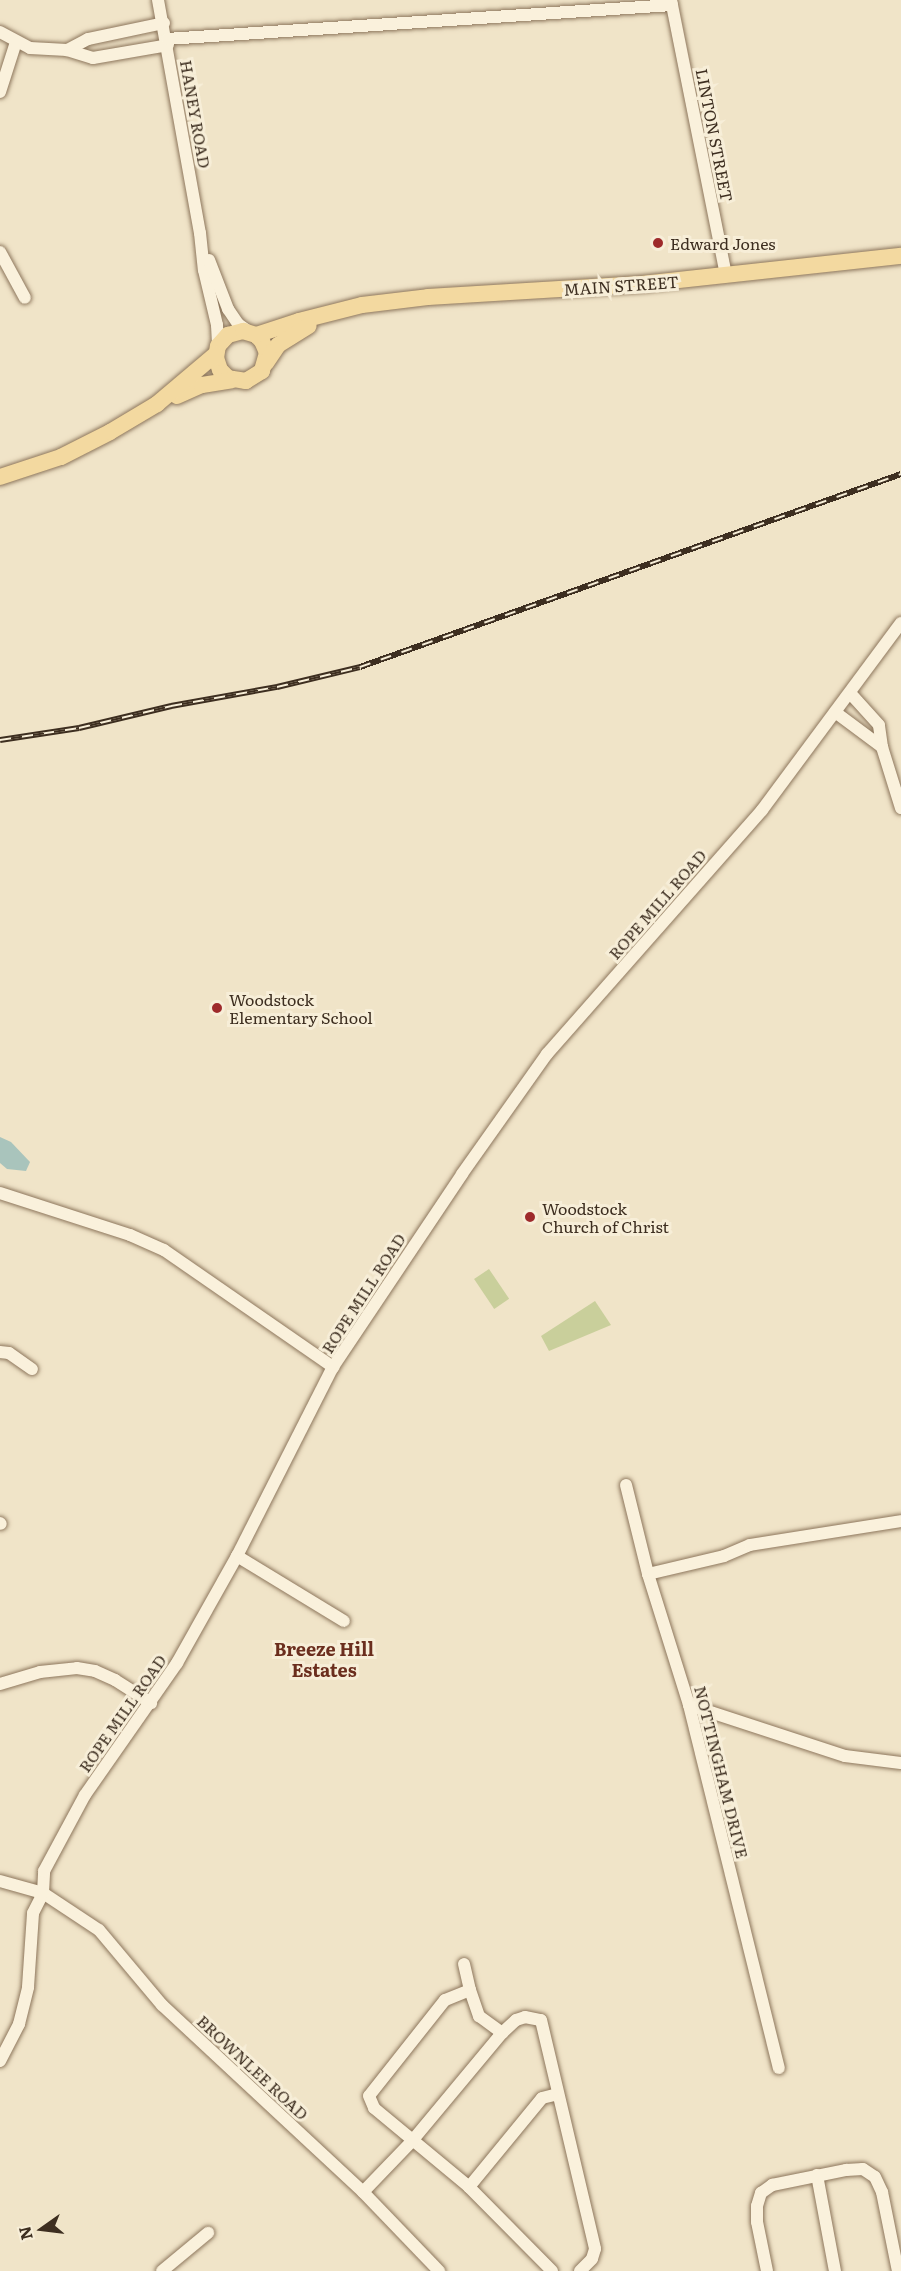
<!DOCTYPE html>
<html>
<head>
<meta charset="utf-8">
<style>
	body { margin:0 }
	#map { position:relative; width:901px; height:2271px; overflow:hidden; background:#f0e4c8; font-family:Literata,serif }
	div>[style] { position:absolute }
	.green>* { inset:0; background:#c9cf9b; transform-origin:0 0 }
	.water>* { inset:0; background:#a9c4bc }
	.roads { filter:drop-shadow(0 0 2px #8d765c) drop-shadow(0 0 2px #8d765c) }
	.minor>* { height:12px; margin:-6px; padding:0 6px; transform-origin:6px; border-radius:6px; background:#faf1dc }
	.major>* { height:16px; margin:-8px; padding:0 8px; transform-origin:8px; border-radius:8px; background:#f3d9a0 }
	.rail>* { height:6px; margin-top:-3px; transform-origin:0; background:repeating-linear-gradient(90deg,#f7eed8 0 11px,#3d2e20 0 22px); box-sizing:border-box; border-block:2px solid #3d2e20 }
	.dots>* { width:16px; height:16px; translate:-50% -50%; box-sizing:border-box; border:3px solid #f7eed8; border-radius:50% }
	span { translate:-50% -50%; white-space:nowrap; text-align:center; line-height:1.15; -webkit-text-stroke:6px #f7eed8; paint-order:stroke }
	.street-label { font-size:16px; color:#3d2e20 }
	.poi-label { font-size:16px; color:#3d2e20 }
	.left { translate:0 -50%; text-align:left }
	.neighbourhood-label { font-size:18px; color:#6b2e1e; font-weight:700 }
	.north { position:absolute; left:12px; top:2199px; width:60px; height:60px; -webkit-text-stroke:4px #f7eed8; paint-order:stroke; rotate:256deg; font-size:16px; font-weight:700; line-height:24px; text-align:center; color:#3d2e20 }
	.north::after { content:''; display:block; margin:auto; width:21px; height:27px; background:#3d2e20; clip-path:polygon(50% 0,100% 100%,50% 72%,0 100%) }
</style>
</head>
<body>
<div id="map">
	<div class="green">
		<i style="left:489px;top:1269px;width:36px;height:18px;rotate:56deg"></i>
		<i style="clip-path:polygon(595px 1301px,611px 1325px,549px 1351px,541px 1336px)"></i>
	</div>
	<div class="water">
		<i style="clip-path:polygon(0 1137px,11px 1142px,30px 1162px,26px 1171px,7px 1169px,0 1163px)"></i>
	</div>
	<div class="roads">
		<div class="minor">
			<i style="left:158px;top:0;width:237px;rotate:79.8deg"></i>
			<i style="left:200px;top:233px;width:37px;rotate:84deg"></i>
			<i style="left:204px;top:270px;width:57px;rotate:76.7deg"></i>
			<i style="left:217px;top:325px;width:21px;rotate:87deg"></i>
			<i style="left:671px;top:0;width:281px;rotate:78.7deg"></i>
			<i style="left:164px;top:23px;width:78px;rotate:168.1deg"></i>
			<i style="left:88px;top:39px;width:24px;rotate:152deg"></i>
			<i style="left:67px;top:50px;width:27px;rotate:17deg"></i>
			<i style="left:93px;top:58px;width:76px;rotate:-9.8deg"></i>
			<i style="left:0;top:32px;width:34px;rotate:28deg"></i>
			<i style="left:30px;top:48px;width:37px;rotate:3deg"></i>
			<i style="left:167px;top:39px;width:506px;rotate:-3.85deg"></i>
			<i style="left:0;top:92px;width:52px;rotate:-72.3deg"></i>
			<i style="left:0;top:252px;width:52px;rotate:61.5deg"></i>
			<i style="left:209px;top:260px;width:53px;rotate:68.8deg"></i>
			<i style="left:228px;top:309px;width:18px;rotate:56deg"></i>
			<i style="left:238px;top:324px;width:12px;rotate:35deg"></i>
			<i style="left:835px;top:712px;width:59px;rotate:36.7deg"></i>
			<i style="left:882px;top:747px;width:22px;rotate:-98deg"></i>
			<i style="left:879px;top:725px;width:43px;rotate:-132.2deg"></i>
			<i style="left:882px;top:747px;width:64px;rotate:72.7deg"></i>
			<i style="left:0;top:1193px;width:137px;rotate:17.9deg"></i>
			<i style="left:130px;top:1235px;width:37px;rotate:24deg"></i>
			<i style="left:164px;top:1250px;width:206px;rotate:34.7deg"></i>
			<i style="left:0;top:1352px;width:9px;rotate:6deg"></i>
			<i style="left:9px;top:1353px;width:28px;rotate:35deg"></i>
			<i style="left:626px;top:1485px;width:92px;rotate:76.1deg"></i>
			<i style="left:648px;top:1574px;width:137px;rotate:72.6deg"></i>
			<i style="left:689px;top:1705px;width:374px;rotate:76.1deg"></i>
			<i style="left:0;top:1523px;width:1px;rotate:45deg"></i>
			<i style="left:237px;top:1556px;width:125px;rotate:31.3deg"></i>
			<i style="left:648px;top:1574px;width:78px;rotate:-13.3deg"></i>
			<i style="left:724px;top:1556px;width:28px;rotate:-23deg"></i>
			<i style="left:750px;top:1545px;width:153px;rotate:-9deg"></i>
			<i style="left:0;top:1684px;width:42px;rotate:-16.7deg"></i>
			<i style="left:40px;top:1672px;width:37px;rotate:-6deg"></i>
			<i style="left:77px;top:1668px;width:18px;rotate:9deg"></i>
			<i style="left:95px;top:1671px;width:22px;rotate:24deg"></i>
			<i style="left:115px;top:1680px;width:43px;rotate:32.6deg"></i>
			<i style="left:689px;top:1705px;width:164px;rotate:18.1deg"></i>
			<i style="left:845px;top:1756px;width:56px;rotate:7.1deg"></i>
			<i style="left:0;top:1881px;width:45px;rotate:15.6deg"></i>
			<i style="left:43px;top:1893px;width:67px;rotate:33.5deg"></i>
			<i style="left:99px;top:1930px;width:98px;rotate:50deg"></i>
			<i style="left:162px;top:2005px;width:275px;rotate:42.9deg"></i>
			<i style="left:363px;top:2192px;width:110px;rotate:46.1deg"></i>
			<i style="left:464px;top:1964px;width:27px;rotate:77deg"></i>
			<i style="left:470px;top:1990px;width:27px;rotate:158deg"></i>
			<i style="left:445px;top:2000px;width:122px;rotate:128.4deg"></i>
			<i style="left:369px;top:2096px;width:13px;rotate:67deg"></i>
			<i style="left:374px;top:2108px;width:124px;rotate:39.7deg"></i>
			<i style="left:469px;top:2187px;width:118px;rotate:45.3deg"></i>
			<i style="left:470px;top:1990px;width:28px;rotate:71deg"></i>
			<i style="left:479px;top:2016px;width:29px;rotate:36deg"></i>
			<i style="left:0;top:2061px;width:42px;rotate:-62.8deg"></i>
			<i style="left:19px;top:2024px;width:38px;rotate:-76deg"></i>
			<i style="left:28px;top:1987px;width:74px;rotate:-86.1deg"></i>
			<i style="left:33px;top:1913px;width:22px;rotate:-63deg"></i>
			<i style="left:43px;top:1893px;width:22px;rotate:-87deg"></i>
			<i style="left:44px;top:1871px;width:86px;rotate:-61.7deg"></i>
			<i style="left:85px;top:1795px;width:161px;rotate:-55.1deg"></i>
			<i style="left:177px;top:1663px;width:123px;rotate:-60.7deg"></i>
			<i style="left:237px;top:1556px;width:212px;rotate:-63.1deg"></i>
			<i style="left:333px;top:1367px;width:232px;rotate:-56.2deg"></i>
			<i style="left:462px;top:1174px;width:147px;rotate:-54.7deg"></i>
			<i style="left:547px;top:1054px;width:325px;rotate:-48.6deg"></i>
			<i style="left:762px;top:810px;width:233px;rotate:-53.4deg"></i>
			<i style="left:817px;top:2175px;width:98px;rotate:79.4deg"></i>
			<i style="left:469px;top:2187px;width:115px;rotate:-50.6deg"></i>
			<i style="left:542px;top:2098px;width:16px;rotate:-14deg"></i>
			<i style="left:363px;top:2192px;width:71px;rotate:-46.1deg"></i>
			<i style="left:412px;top:2141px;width:141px;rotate:-50.2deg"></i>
			<i style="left:502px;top:2033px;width:19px;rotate:-43deg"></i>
			<i style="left:516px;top:2020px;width:9px;rotate:-18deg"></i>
			<i style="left:525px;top:2017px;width:16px;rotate:11deg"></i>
			<i style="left:541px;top:2020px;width:235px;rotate:76.7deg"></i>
			<i style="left:595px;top:2249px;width:10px;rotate:107deg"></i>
			<i style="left:592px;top:2259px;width:17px;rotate:135deg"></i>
			<i style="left:162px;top:2271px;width:60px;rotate:-39.6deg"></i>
			<i style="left:767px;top:2271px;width:50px;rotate:-101.5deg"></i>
			<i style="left:757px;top:2222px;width:16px;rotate:-90deg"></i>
			<i style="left:757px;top:2206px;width:14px;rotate:-73deg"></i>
			<i style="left:761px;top:2193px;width:14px;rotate:-36deg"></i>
			<i style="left:772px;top:2185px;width:76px;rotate:-11.5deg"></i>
			<i style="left:846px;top:2170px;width:17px;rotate:-3deg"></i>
			<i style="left:863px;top:2169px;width:14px;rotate:34deg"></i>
			<i style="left:875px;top:2177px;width:17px;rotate:65deg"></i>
			<i style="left:882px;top:2192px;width:81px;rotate:78.6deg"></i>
		</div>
		<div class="major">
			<i style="left:256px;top:335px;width:8px;rotate:45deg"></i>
			<i style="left:262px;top:341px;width:13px;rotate:67deg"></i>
			<i style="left:267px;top:353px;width:19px;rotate:106deg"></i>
			<i style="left:262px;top:371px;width:19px;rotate:148deg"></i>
			<i style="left:246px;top:381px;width:18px;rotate:-171deg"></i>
			<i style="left:228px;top:378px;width:11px;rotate:-135deg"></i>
			<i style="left:220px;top:370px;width:13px;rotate:-108deg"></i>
			<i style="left:216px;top:358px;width:12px;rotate:-81deg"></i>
			<i style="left:218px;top:346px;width:15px;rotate:-48deg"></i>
			<i style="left:228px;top:335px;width:16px;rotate:-15deg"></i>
			<i style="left:243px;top:331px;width:14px;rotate:17deg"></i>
			<i style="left:256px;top:335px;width:45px;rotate:-18deg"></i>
			<i style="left:299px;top:321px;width:65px;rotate:-14.3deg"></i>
			<i style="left:362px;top:305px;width:66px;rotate:-6.9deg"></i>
			<i style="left:428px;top:297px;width:214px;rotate:-3.5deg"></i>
			<i style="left:642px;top:284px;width:261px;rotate:-6.2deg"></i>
			<i style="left:266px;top:363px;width:22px;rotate:-56deg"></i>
			<i style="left:278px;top:345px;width:36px;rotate:-32deg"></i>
			<i style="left:177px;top:396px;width:27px;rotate:-24deg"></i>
			<i style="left:202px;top:385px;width:30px;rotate:-9deg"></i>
			<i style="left:0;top:477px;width:64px;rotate:-18.2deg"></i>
			<i style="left:61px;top:457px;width:55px;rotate:-27deg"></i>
			<i style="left:110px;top:432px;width:55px;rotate:-30.8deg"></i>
			<i style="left:157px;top:404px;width:77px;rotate:-40.3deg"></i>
		</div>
	</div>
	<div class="rail">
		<i style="left:0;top:740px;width:80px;rotate:-8.6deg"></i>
		<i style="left:79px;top:728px;width:95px;rotate:-13.4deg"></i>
		<i style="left:171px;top:706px;width:108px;rotate:-10.2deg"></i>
		<i style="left:277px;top:687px;width:85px;rotate:-13.5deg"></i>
		<i style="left:360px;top:667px;width:574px;rotate:-19.63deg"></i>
	</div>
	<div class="dots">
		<i style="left:658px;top:243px;background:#9e2a2b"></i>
		<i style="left:217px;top:1008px;background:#9e2a2b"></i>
		<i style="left:530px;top:1217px;background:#9e2a2b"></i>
	</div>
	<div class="street-label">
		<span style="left:196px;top:114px;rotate:80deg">HANEY ROAD</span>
		<span style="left:715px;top:135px;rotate:79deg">LINTON STREET</span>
		<span style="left:621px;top:285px;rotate:-4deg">MAIN STREET</span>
		<span style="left:657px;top:904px;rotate:-49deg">ROPE MILL ROAD</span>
		<span style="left:363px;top:1293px;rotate:-57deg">ROPE MILL ROAD</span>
		<span style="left:122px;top:1713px;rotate:-55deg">ROPE MILL ROAD</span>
		<span style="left:722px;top:1772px;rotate:76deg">NOTTINGHAM DRIVE</span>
		<span style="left:253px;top:2067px;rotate:43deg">BROWNLEE ROAD</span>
	</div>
	<div class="poi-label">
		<span class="left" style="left:670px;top:243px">Edward Jones</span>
		<span class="left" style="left:229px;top:1008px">Woodstock<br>Elementary School</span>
		<span class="left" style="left:542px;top:1217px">Woodstock<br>Church of Christ</span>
	</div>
	<div class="neighbourhood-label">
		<span style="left:324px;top:1660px">Breeze Hill<br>Estates</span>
	</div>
	<div class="north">N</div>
</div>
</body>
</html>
